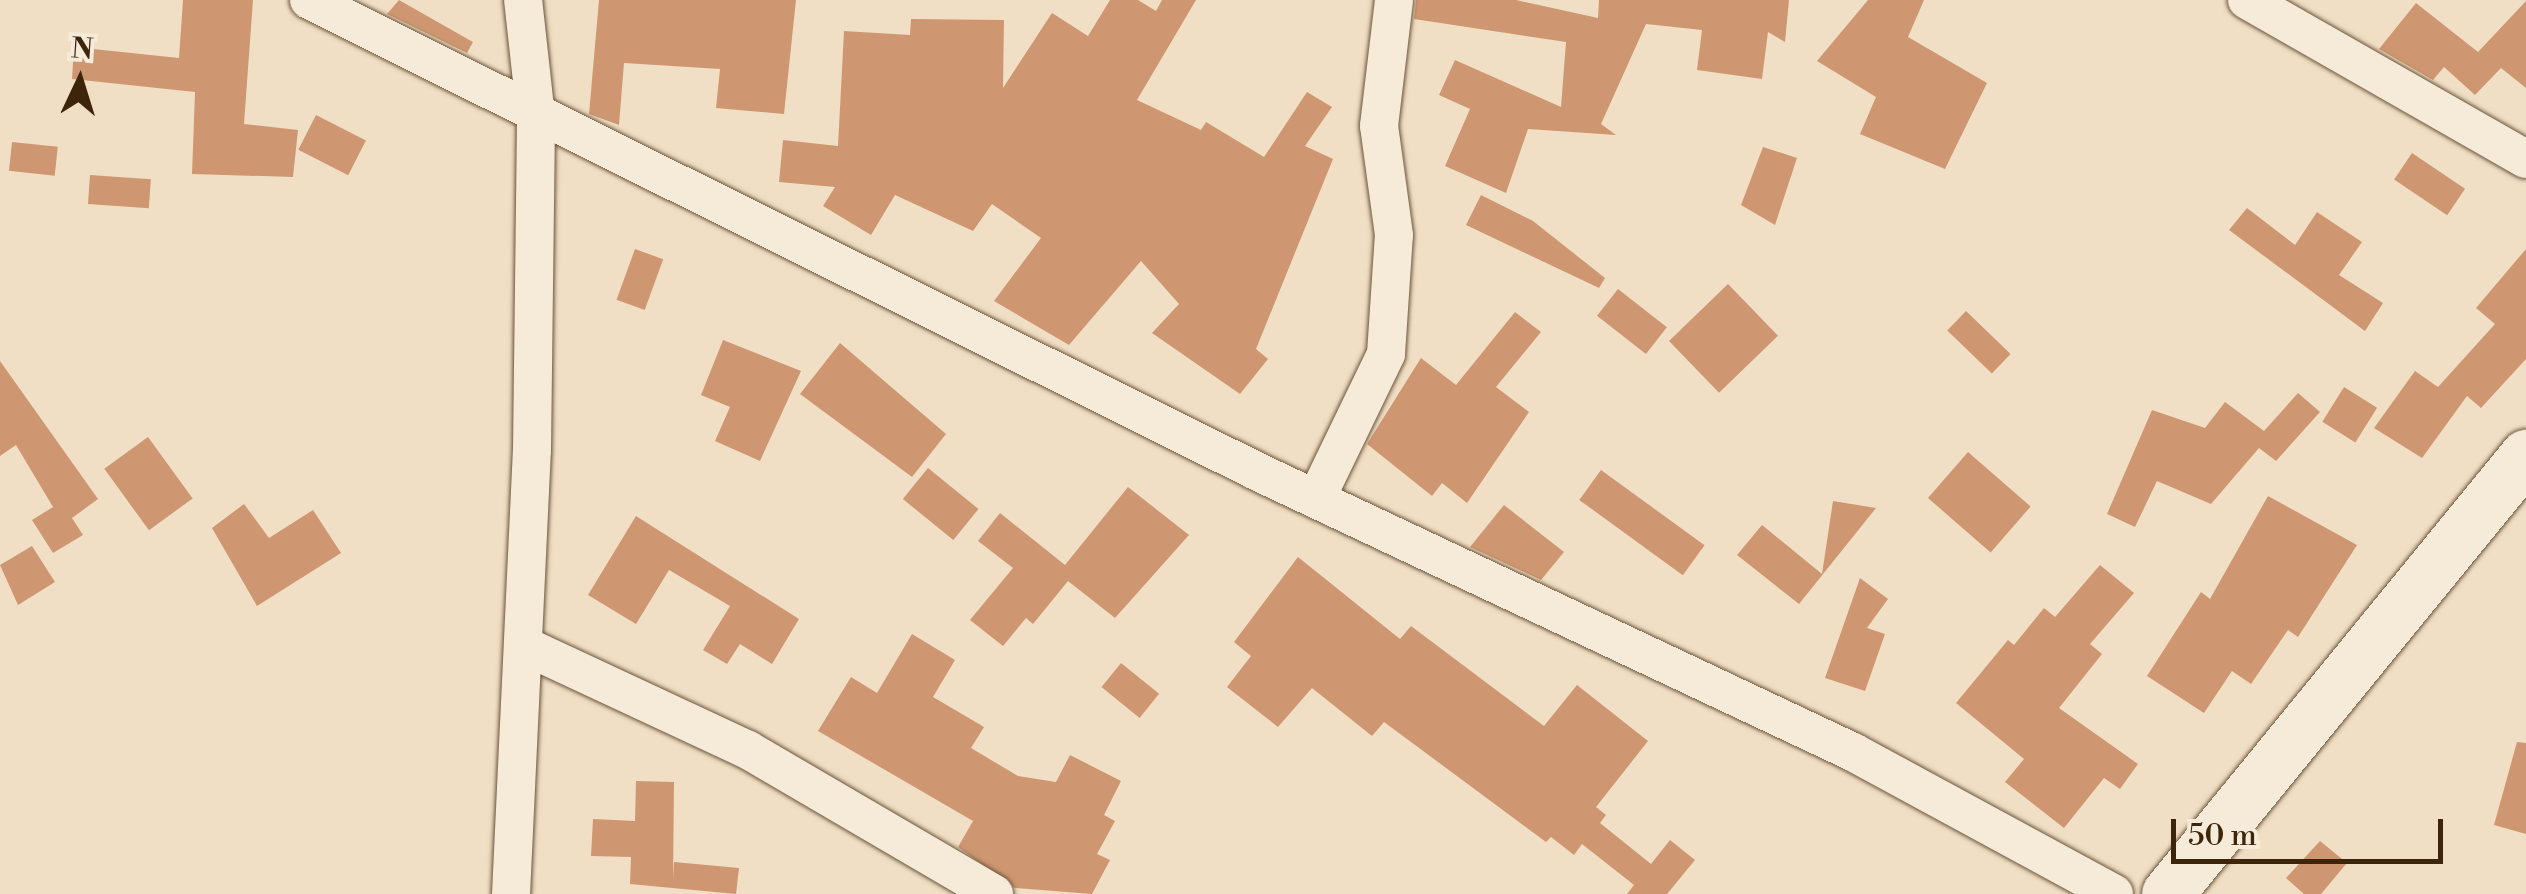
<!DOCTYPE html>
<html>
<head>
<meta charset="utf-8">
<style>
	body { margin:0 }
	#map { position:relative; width:2526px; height:894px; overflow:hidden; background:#f1dfc5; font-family:"Libre Bodoni",serif }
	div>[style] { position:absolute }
	.building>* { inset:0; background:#cf9771; transform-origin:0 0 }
	.roads { filter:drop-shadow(0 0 2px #6a543a) drop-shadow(0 0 2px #6a543a) }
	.street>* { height:38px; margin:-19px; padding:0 19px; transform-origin:19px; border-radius:19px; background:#f6ead9 }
	.secondary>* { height:52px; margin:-26px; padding:0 26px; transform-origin:26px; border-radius:26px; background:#f6ead9 }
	span { translate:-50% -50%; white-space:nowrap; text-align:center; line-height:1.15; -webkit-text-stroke:8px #f6ead9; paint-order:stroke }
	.north { position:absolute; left:30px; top:30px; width:100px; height:100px; -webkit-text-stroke:8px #f6ead9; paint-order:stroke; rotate:4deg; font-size:28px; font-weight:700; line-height:40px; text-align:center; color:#3d250b }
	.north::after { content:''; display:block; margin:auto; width:35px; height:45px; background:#3d250b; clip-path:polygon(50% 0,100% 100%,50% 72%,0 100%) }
	.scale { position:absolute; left:2171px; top:819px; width:272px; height:45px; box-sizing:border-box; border:5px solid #3d250b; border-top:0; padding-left:12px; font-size:30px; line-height:35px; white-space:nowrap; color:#3d250b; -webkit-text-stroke:8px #f6ead9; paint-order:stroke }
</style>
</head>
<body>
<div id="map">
	<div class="building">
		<i style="clip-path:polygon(183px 0,253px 0,244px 124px,298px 130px,293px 177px,192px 174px,195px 92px,72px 79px,74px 47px,179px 58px)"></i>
		<i style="clip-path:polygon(399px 0,473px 42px,467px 53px,387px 14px)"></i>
		<i style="clip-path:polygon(599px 0,796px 0,784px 114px,716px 108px,720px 69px,624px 63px,619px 125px,589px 114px)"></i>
		<i style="clip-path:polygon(1110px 0,1138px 0,1156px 11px,1162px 0,1196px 0,1137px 100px,1201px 130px,1206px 122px,1264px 157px,1307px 92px,1332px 107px,1305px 146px,1333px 159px,1256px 349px,1268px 359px,1240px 394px,1152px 333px,1179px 304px,1141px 261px,1069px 345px,994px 301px,1041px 238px,992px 204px,973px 231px,895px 195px,871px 235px,823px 206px,835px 187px,779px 182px,783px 140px,838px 146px,844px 31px,910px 35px,911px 19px,1004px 20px,1003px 88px,1052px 13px,1088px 36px)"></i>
		<i style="clip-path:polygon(1416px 0,1516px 0,1598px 18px,1599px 0,1789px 0,1785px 42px,1768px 32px,1762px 79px,1697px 70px,1702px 30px,1646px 24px,1601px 124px,1616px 135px,1528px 129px,1506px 193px,1445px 166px,1470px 109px,1439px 95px,1455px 60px,1561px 107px,1566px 42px,1414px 19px)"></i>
		<i style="clip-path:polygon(1868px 0,1924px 0,1908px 37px,1987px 83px,1945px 169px,1860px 134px,1876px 97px,1817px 61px)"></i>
		<i style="clip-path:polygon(2526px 1px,2526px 88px,2501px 68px,2475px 95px,2444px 67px,2433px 80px,2379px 49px,2416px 3px,2478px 52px)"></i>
		<i style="left:316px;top:115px;width:56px;height:39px;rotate:27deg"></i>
		<i style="left:12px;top:142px;width:46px;height:29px;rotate:6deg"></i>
		<i style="clip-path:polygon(1763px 147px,1797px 158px,1775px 225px,1741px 205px)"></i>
		<i style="left:2412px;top:153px;width:64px;height:32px;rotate:34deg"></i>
		<i style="left:90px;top:175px;width:61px;height:29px;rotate:4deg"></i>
		<i style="clip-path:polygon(1481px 195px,1533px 221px,1605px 278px,1599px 288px,1466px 225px)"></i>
		<i style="clip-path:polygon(2247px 208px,2295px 245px,2317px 212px,2362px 242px,2339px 275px,2383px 303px,2365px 331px,2229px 230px)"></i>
		<i style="left:635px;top:249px;width:30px;height:54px;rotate:20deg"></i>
		<i style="clip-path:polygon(2526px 249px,2526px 359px,2481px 408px,2467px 396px,2422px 458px,2374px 428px,2415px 371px,2438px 387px,2495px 324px,2476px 308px)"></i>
		<i style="left:1728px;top:284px;width:72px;height:82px;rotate:46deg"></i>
		<i style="left:1618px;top:289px;width:62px;height:34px;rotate:38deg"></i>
		<i style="left:1966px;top:311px;width:62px;height:27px;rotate:44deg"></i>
		<i style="clip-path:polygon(1515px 312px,1541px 332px,1496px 387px,1529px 412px,1467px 503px,1442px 483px,1432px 496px,1367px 444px,1421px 358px,1456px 385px)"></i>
		<i style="clip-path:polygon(723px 340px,801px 371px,760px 461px,715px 441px,730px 407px,701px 395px)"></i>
		<i style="clip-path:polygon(840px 343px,946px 434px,912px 477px,800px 394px)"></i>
		<i style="clip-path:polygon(0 361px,98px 499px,72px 518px,83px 535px,53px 553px,32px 520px,53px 507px,16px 445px,0 456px)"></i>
		<i style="left:2344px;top:387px;width:39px;height:41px;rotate:32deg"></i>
		<i style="clip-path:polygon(2298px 393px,2320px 412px,2276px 461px,2259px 448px,2211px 504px,2157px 481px,2135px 527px,2107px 514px,2152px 410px,2205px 428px,2225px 402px,2264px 431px)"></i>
		<i style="left:148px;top:437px;width:76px;height:54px;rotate:54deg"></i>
		<i style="left:1968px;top:452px;width:83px;height:61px;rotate:41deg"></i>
		<i style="left:928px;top:468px;width:65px;height:40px;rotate:39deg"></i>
		<i style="left:1601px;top:470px;width:128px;height:37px;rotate:36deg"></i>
		<i style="clip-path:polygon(1128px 487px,1189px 535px,1115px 618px,1068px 581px,1033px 624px,1026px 618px,1003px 646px,970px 620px,1013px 568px,978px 541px,1000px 513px,1065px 565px)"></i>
		<i style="clip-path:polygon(2268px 496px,2357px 545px,2298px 637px,2288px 630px,2251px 684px,2232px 671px,2204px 713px,2147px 676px,2201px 592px,2210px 599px)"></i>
		<i style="clip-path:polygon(1833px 501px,1876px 508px,1799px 604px,1737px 555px,1762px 525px,1822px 574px)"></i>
		<i style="clip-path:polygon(244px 504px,269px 538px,313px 510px,341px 553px,257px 606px,212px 528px)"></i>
		<i style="clip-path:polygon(1504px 505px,1564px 552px,1541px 580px,1470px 547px)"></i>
		<i style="clip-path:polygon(636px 516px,799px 619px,772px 664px,740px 644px,727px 664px,703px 650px,730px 606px,669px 570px,636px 624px,588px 595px)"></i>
		<i style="clip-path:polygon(32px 546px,55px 582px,18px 605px,0 565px)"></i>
		<i style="clip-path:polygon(1298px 557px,1400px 639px,1411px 626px,1544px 726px,1577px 685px,1648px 741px,1596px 807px,1606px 815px,1600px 823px,1651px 864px,1670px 840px,1695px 860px,1667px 894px,1627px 894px,1634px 885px,1582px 844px,1574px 855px,1551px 837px,1546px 842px,1384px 722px,1372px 736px,1312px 688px,1278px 727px,1227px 687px,1251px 656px,1234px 642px)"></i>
		<i style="clip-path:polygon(2100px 565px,2134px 593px,2090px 644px,2102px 654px,2059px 708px,2138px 764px,2120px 789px,2104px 778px,2064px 828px,2005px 782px,2024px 759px,1956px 703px,2008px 640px,2014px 645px,2044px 608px,2055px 617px)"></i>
		<i style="clip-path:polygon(1860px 578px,1888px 599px,1867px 628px,1885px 634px,1865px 691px,1825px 678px)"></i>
		<i style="clip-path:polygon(912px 634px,955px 660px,933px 697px,984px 727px,971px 748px,1018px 776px,1056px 782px,1070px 755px,1121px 781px,1104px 815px,1115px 821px,1097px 854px,1110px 860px,1092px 894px,1015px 888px,958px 847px,973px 821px,818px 731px,851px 677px,877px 693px)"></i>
		<i style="left:1121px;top:663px;width:49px;height:31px;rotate:39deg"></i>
		<i style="clip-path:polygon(2517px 742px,2526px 743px,2526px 834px,2494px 825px)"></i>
		<i style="clip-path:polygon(636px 781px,674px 782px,673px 880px,674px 862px,739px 868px,736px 894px,630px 884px,631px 857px,591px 856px,593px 819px,635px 821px)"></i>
		<i style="clip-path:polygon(2320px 841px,2347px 863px,2321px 894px,2304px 894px,2286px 878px)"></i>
	</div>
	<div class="roads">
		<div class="street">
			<i style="left:309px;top:0;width:1058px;rotate:26.44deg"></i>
			<i style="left:1256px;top:471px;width:660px;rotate:25.21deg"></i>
			<i style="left:1853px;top:752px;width:297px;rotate:28.5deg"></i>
			<i style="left:2247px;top:0;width:321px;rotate:29.7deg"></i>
			<i style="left:1316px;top:499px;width:161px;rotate:-64.2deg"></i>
			<i style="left:1386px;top:354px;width:119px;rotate:-86.2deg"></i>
			<i style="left:1394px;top:235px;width:110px;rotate:-97.8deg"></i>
			<i style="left:1379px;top:126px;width:127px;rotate:-83.2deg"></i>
			<i style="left:525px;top:646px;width:246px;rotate:25deg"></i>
			<i style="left:748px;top:750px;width:285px;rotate:30.3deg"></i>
			<i style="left:511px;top:894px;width:444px;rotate:-87.3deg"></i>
			<i style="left:532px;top:450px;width:333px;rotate:-89.3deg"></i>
			<i style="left:536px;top:117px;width:118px;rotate:-96.3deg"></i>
		</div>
		<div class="secondary">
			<i style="left:2168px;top:894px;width:566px;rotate:-50.74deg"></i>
		</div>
	</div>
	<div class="north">N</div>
	<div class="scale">50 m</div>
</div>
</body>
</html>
